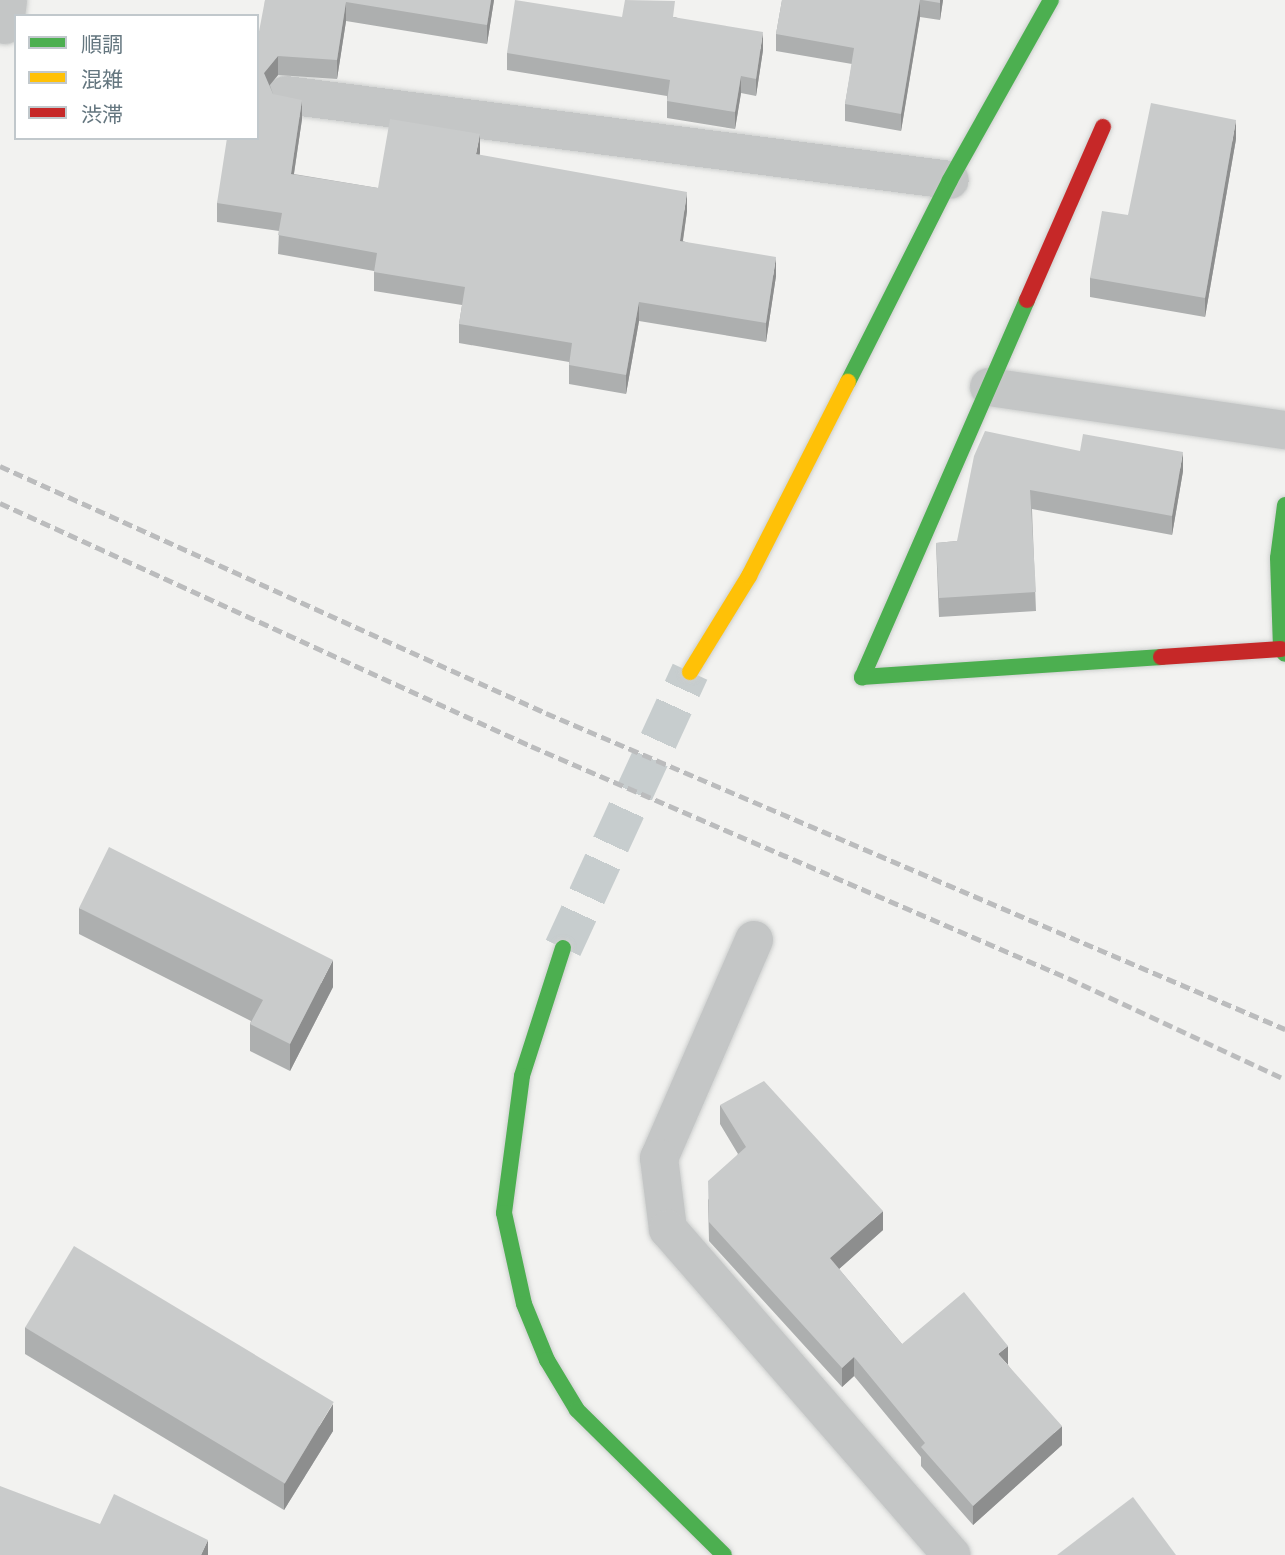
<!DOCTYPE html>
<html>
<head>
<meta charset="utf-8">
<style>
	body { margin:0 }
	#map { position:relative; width:1285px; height:1555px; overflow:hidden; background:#f2f2f0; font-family:Barlow,"Noto Sans JP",sans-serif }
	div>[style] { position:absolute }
	.secondary-tunnel>* { height:38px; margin-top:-19px; transform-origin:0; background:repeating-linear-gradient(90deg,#c7cdce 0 38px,transparent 0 57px) }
	.roads { filter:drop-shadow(0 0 2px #cdcfce) drop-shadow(0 0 2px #cdcfce) }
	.street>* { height:38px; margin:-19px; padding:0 19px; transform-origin:19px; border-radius:19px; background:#c4c6c6 }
	.fast>* { height:16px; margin:-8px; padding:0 8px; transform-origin:8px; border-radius:8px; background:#4caf50 }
	.slow>* { height:16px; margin:-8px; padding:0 8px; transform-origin:8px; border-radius:8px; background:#ffc107 }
	.jam>* { height:16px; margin:-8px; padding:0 8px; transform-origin:8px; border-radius:8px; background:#c62828 }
	.rail>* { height:5px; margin-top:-2.5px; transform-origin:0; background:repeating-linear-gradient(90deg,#bbbcbd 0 10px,transparent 0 15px) }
	.wall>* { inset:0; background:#adafaf }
	.shaded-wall>* { inset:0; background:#8d8e8e }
	.building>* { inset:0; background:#c9cbcb; transform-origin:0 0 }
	span { translate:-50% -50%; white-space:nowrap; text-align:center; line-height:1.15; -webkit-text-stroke:7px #fff; paint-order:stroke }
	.legend { position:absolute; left:14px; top:14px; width:245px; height:126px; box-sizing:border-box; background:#fff; border:2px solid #c1c8cc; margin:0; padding:9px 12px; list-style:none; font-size:21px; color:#64767f }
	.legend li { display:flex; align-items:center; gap:14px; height:35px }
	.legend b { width:35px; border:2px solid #c1c8cc }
</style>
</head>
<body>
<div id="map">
	<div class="secondary-tunnel">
		<i style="left:563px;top:948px;width:304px;rotate:-65.3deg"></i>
	</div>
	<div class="roads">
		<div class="street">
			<i style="left:5px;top:25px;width:25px;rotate:-83deg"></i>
			<i style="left:286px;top:95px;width:669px;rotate:7.29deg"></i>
			<i style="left:989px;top:387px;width:299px;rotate:8.3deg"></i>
			<i style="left:754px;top:940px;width:238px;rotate:113.5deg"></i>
			<i style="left:659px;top:1158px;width:72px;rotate:82.8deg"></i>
			<i style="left:668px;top:1229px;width:432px;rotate:49deg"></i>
		</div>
		<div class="fast">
			<i style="left:1027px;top:300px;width:412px;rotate:113.6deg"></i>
			<i style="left:862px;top:677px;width:300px;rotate:-3.8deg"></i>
			<i style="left:848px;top:382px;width:226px;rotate:-63.2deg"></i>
			<i style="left:950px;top:180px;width:206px;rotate:-60.7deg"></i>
			<i style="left:1285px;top:505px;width:53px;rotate:97.5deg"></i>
			<i style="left:1278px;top:558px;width:91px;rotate:88.1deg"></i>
			<i style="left:1281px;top:649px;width:6px;rotate:51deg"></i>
			<i style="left:563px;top:948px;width:134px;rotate:107.8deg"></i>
			<i style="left:522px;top:1076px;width:138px;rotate:97.5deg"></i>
			<i style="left:504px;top:1213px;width:93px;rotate:77.6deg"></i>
			<i style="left:524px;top:1304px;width:61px;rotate:67.7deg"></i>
			<i style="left:547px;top:1360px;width:58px;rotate:59deg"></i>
			<i style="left:577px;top:1410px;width:206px;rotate:44.6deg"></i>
		</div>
		<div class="slow">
			<i style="left:690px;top:672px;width:113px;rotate:-58.4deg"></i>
			<i style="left:749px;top:576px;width:218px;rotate:-63deg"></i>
		</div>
		<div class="jam">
			<i style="left:1027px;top:300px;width:189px;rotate:-66.3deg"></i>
			<i style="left:1161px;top:657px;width:120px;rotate:-3.8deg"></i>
		</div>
	</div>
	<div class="rail">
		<i style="left:0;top:466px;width:599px;rotate:24.34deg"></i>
		<i style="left:546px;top:713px;width:804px;rotate:23.15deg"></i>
		<i style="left:0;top:503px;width:584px;rotate:24.59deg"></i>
		<i style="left:531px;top:746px;width:585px;rotate:23.37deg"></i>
		<i style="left:1068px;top:978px;width:239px;rotate:25deg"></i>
	</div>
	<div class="wall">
		<i style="clip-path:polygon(265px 0,494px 0,487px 44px,346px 21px,337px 79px,278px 75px,270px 85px,273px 94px,302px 119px,294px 174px,378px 188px,479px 155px,687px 211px,683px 241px,776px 276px,766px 342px,639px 321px,626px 394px,569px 384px,569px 362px,459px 343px,459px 324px,462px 305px,374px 291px,374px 271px,278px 254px,279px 231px,217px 222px,217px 203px,257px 138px)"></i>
		<i style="clip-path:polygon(782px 0,943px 0,940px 20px,920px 17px,901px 131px,845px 121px,845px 104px,852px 64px,776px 51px,776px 34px)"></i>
		<i style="clip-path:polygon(622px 17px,675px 17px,763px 50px,756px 96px,741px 93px,735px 129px,667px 118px,667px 96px,507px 70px,507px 53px)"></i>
		<i style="clip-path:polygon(1236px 139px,1205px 317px,1090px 297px,1090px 278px,1128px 215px)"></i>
		<i style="clip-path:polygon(1080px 451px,1183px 471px,1172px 535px,1032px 509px,1036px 611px,939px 617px,936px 543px,957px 541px)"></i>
		<i style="clip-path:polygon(79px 908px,333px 987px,290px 1071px,250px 1051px,250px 1024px,251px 1021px,79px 934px)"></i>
		<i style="clip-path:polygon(720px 1105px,883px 1230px,839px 1269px,902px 1344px,1008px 1365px,1062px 1445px,973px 1525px,921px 1466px,921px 1457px,854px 1376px,842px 1387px,709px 1241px,708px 1200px,738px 1154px,720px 1124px)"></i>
		<i style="clip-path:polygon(25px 1327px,333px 1431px,284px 1510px,25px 1354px)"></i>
	</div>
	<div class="shaded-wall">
		<i style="clip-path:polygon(491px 0,494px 0,487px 44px,487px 25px)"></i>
		<i style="clip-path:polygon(920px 0,920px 17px,901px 131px,901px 114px)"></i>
		<i style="clip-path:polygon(940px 0,943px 0,940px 20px)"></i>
		<i style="clip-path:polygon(346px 2px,346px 21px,337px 79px,337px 60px)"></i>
		<i style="clip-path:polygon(763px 32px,763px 50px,756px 96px,756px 79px)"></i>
		<i style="clip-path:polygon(278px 56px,278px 75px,264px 92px,264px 73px)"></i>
		<i style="clip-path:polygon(741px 76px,741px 93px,735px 129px,735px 112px)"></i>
		<i style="clip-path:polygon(302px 100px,302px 119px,291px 193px,291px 174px)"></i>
		<i style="clip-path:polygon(1236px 120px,1236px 139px,1205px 317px,1205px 298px)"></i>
		<i style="clip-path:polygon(480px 134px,480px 153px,476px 173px,476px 154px)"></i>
		<i style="clip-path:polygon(687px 192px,687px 211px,680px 260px,680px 241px)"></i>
		<i style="clip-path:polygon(776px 257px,776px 276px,766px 342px,766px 323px)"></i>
		<i style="clip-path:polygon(639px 302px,639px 321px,626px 394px,626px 375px)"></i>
		<i style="clip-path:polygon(1183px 452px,1183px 471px,1172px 535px,1172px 516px)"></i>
		<i style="clip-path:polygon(333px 960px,333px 987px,290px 1071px,290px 1044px)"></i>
		<i style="clip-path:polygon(883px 1211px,883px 1230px,830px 1277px,830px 1258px)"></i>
		<i style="clip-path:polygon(1008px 1346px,1008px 1365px,998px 1354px)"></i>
		<i style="clip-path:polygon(854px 1357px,854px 1376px,842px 1387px,842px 1368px)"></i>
		<i style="clip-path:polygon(333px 1404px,333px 1431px,284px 1510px,284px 1484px)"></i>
		<i style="clip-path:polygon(1062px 1426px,1062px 1445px,973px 1525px,973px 1506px)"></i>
		<i style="clip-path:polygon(208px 1540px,208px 1555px,201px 1555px)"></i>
	</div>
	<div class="building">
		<i style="clip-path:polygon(265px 0,491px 0,487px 25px,346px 2px,337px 60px,278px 56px,264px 73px,273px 94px,302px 100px,291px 174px,378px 188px,390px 119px,480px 134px,476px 154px,687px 192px,680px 241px,776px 257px,766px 323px,639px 302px,626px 375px,569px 365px,572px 343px,459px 324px,465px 287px,374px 272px,377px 253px,278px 235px,282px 213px,217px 203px,227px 138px,257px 138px,257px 42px)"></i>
		<i style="clip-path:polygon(515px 0,622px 17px,625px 0,675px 1px,673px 17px,763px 32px,756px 79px,741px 76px,735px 112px,667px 101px,670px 80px,507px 53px)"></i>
		<i style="clip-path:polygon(782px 0,920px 0,901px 114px,845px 104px,854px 48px,776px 34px)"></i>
		<i style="clip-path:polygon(922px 0,940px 0,940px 3px)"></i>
		<i style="clip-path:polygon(1151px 103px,1236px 120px,1205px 298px,1090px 278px,1102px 211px,1128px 215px)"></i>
		<i style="clip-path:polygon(985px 431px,1080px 451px,1083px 434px,1183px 452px,1172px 516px,1030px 490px,1036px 592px,939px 598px,936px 543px,957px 541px,974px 456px)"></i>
		<i style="clip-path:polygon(109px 847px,333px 960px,290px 1044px,250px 1024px,263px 1000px,79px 908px)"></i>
		<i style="clip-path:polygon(764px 1081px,883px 1211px,830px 1258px,902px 1344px,964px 1292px,1008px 1346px,998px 1354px,1062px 1426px,973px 1506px,921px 1447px,925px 1443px,854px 1357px,842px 1368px,709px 1222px,708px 1181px,746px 1147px,720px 1105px)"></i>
		<i style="left:74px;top:1246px;width:303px;height:95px;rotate:31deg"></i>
		<i style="clip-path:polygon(0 1486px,100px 1524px,114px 1494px,208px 1540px,201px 1555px,0 1555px)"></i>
		<i style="clip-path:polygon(1133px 1497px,1176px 1555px,1057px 1555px)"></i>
	</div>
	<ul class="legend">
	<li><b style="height:9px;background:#4caf50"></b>順調</li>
	<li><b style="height:9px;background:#ffc107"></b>混雑</li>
	<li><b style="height:9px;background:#c62828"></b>渋滞</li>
	</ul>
</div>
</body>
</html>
